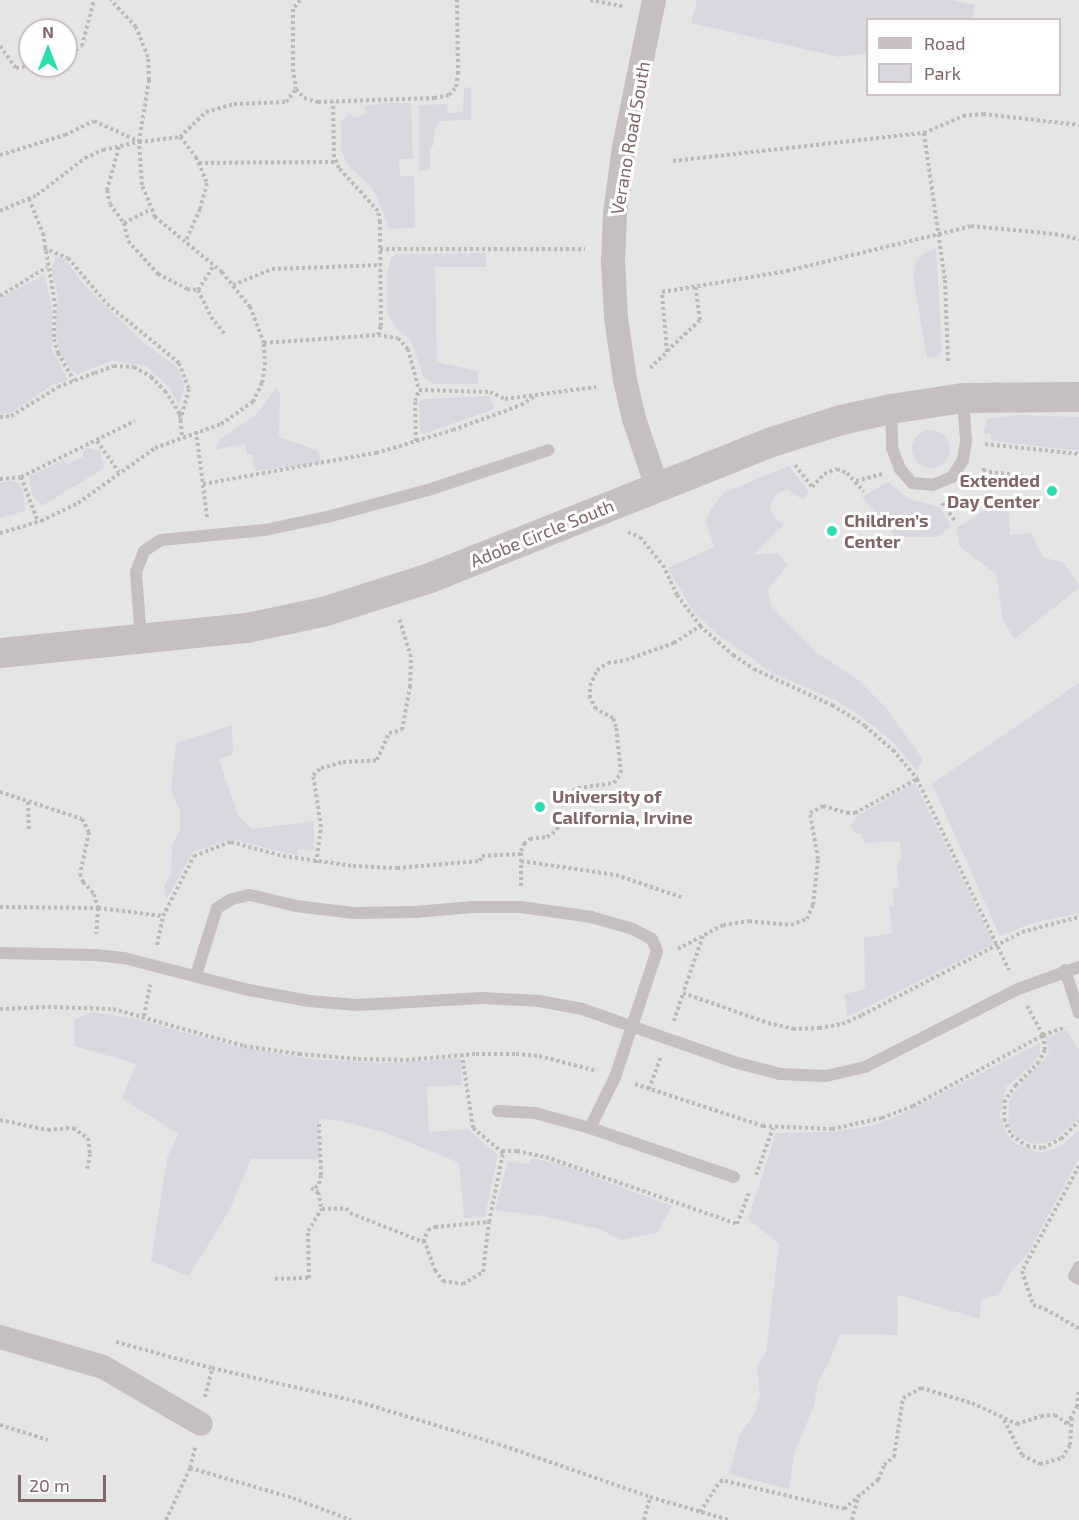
<!DOCTYPE html>
<html>
<head>
<meta charset="utf-8">
<style>
	body { margin:0 }
	#map { position:relative; width:1079px; height:1520px; overflow:hidden; background:#f2f4f6; font-family:"Exo 2",sans-serif }
	div>[style] { position:absolute }
	.built>* { inset:0; background:#e6e5e6 }
	.green>* { inset:0; background:#d9d8e1 }
	.round { border-radius:50% }
	.path>* { height:4px; margin-top:-2px; transform-origin:0; background:repeating-linear-gradient(90deg,#beb9b9 0 3px,transparent 0 6px) }
	.service>* { height:12px; margin:-6px; padding:0 6px; transform-origin:6px; border-radius:6px; background:#c6bfbf }
	.minor>* { height:24px; margin:-12px; padding:0 12px; transform-origin:12px; border-radius:12px; background:#c6bfbf }
	.tertiary>* { height:30px; margin:-15px; padding:0 15px; transform-origin:15px; border-radius:15px; background:#c6bfbf }
	.dots>* { width:16px; height:16px; translate:-50% -50%; box-sizing:border-box; border:3px solid #fff; border-radius:50% }
	span { translate:-50% -50%; white-space:nowrap; text-align:center; line-height:1.15; -webkit-text-stroke:6px #fff; paint-order:stroke }
	.street-label { font-size:18px; color:#826566 }
	.poi-label { font-size:18px; color:#826566; font-weight:700 }
	.right { translate:-100% -50%; text-align:right }
	.left { translate:0 -50%; text-align:left }
	.legend { position:absolute; left:866px; top:18px; width:195px; height:78px; box-sizing:border-box; background:#fff; border:2px solid #cdc1c2; margin:0; padding:8px 10px; list-style:none; font-size:18px; color:#826566 }
	.legend li { display:flex; align-items:center; gap:12px; height:30px }
	.legend b { width:30px; border:2px solid #cdc1c2 }
	.north { position:absolute; left:18px; top:18px; width:60px; height:60px; box-sizing:border-box; background:#fff; border:2px solid #cdc1c2; border-radius:50%; rotate:0deg; font-size:16px; font-weight:700; line-height:24px; text-align:center; color:#826566 }
	.north::after { content:''; display:block; margin:auto; width:21px; height:27px; background:#2adeb2; clip-path:polygon(50% 0,100% 100%,50% 72%,0 100%) }
	.scale { position:absolute; left:18px; top:1475px; width:88px; height:27px; box-sizing:border-box; border:3px solid #826566; border-top:0; padding-left:8px; font-size:18px; line-height:21px; white-space:nowrap; color:#826566; -webkit-text-stroke:4px #fff; paint-order:stroke }
</style>
</head>
<body>
<div id="map">
	<div class="built">
		<i style="clip-path:polygon(evenodd,0 0,1079px 0,1079px 1520px,0 1520px,0 0,868px 20px,1060px 20px,1060px 94px,868px 94px,868px 20px,0 0,30px 30px,66px 30px,66px 66px,30px 66px,30px 30px)"></i>
	</div>
	<div class="green">
		<i style="clip-path:polygon(697px 0,953px 0,975px 5px,972px 19px,868px 20px,867px 53px,839px 57px,691px 23px)"></i>
		<i style="clip-path:polygon(464px 87px,471px 88px,471px 120px,440px 121px,434px 131px,434px 145px,430px 147px,430px 170px,419px 171px,419px 105px,447px 104px,448px 113px,463px 112px)"></i>
		<i style="clip-path:polygon(384px 103px,411px 103px,413px 159px,399px 159px,400px 176px,414px 176px,415px 228px,389px 229px,377px 198px,370px 186px,346px 163px,341px 148px,341px 122px,350px 112px,353px 118px,367px 114px,364px 106px)"></i>
		<i style="clip-path:polygon(936px 248px,942px 351px,937px 357px,927px 358px,913px 278px,916px 261px,924px 253px)"></i>
		<i style="clip-path:polygon(486px 253px,486px 267px,435px 267px,437px 362px,478px 371px,478px 384px,434px 384px,423px 376px,411px 341px,397px 329px,387px 313px,387px 274px,391px 257px,397px 254px)"></i>
		<i style="clip-path:polygon(56px 257px,65px 259px,84px 285px,145px 344px,176px 366px,185px 385px,179px 406px,169px 387px,146px 366px,112px 361px,77px 374px,70px 369px,60px 352px,55px 331px,58px 296px,51px 269px)"></i>
		<i style="clip-path:polygon(44px 275px,52px 305px,52px 349px,68px 380px,53px 385px,12px 412px,0 414px,0 298px)"></i>
		<i style="clip-path:polygon(276px 387px,280px 394px,279px 437px,317px 450px,323px 463px,254px 471px,253px 455px,247px 454px,245px 444px,215px 450px,219px 440px,258px 413px)"></i>
		<i style="clip-path:polygon(489px 396px,494px 407px,492px 410px,423px 434px,420px 432px,419px 401px,423px 399px)"></i>
		<i style="clip-path:polygon(1016px 415px,1079px 417px,1079px 451px,992px 441px,990px 433px,983px 434px,987px 419px)"></i>
		<i class="round" style="left:912px;top:430px;width:38px;height:38px"></i>
		<i style="clip-path:polygon(88px 448px,100px 451px,104px 468px,42px 506px,32px 495px,29px 476px,63px 460px,67px 464px,83px 457px,83px 451px)"></i>
		<i style="clip-path:polygon(789px 466px,809px 491px,803px 500px,787px 489px,776px 495px,771px 503px,771px 511px,774px 517px,784px 525px,753px 555px,777px 553px,788px 565px,768px 589px,771px 606px,816px 652px,860px 681px,885px 707px,923px 759px,917px 771px,894px 743px,865px 719px,836px 700px,774px 674px,717px 634px,693px 611px,668px 568px,714px 547px,706px 522px,711px 509px,723px 493px)"></i>
		<i style="clip-path:polygon(10px 481px,17px 482px,23px 489px,25px 511px,0 518px,0 482px)"></i>
		<i style="clip-path:polygon(888px 482px,909px 499px,940px 507px,951px 526px,938px 537px,896px 537px,862px 497px)"></i>
		<i style="clip-path:polygon(988px 508px,1009px 512px,1010px 535px,1031px 533px,1043px 557px,1064px 563px,1079px 585px,1079px 588px,1014px 639px,1003px 620px,996px 574px,959px 546px,956px 528px)"></i>
		<i style="clip-path:polygon(1079px 683px,1079px 913px,1033px 923px,1000px 936px,932px 784px)"></i>
		<i style="clip-path:polygon(232px 725px,233px 754px,219px 759px,238px 815px,252px 829px,314px 821px,314px 851px,298px 849px,297px 856px,232px 839px,193px 852px,166px 900px,164px 886px,171px 874px,172px 844px,180px 831px,180px 811px,171px 790px,176px 743px)"></i>
		<i style="clip-path:polygon(915px 783px,994px 944px,847px 1017px,845px 994px,865px 989px,864px 938px,892px 933px,889px 906px,894px 906px,893px 889px,899px 887px,897px 869px,898px 861px,902px 860px,900px 841px,865px 843px,861px 834px,855px 833px,851px 827px,855px 817px)"></i>
		<i style="clip-path:polygon(92px 1012px,137px 1019px,234px 1046px,312px 1059px,388px 1063px,461px 1058px,462px 1085px,427px 1087px,429px 1132px,468px 1129px,498px 1155px,485px 1217px,464px 1218px,459px 1163px,384px 1132px,341px 1121px,319px 1119px,320px 1159px,251px 1159px,230px 1209px,189px 1276px,151px 1261px,167px 1158px,178px 1134px,122px 1098px,136px 1064px,75px 1046px,74px 1020px)"></i>
		<i style="clip-path:polygon(1066px 1030px,1079px 1050px,1079px 1118px,1053px 1141px,1034px 1144px,1016px 1137px,1008px 1125px,1009px 1101px,1025px 1078px,1044px 1061px,1049px 1051px,1045px 1038px)"></i>
		<i style="clip-path:polygon(1040px 1043px,1040px 1055px,1031px 1066px,1006px 1087px,1000px 1115px,1006px 1134px,1015px 1143px,1038px 1153px,1060px 1147px,1079px 1130px,1079px 1158px,1027px 1255px,1010px 1273px,999px 1295px,981px 1300px,980px 1319px,898px 1295px,898px 1335px,840px 1334px,830px 1360px,818px 1382px,814px 1406px,795px 1451px,789px 1489px,729px 1474px,740px 1434px,755px 1413px,760px 1395px,757px 1365px,766px 1352px,779px 1244px,748px 1219px,776px 1133px,828px 1132px,871px 1126px,896px 1117px)"></i>
		<i style="clip-path:polygon(531px 1158px,560px 1164px,672px 1206px,657px 1233px,621px 1240px,599px 1229px,543px 1216px,495px 1210px,508px 1161px,529px 1164px)"></i>
	</div>
	<div class="path">
		<i style="left:300px;top:0;width:11px;rotate:128deg"></i>
		<i style="left:293px;top:9px;width:60px;rotate:90deg"></i>
		<i style="left:293px;top:69px;width:20px;rotate:81deg"></i>
		<i style="left:296px;top:89px;width:12px;rotate:48deg"></i>
		<i style="left:304px;top:98px;width:15px;rotate:16deg"></i>
		<i style="left:318px;top:102px;width:116px;rotate:-2deg"></i>
		<i style="left:434px;top:98px;width:15px;rotate:-11deg"></i>
		<i style="left:449px;top:95px;width:11px;rotate:-49deg"></i>
		<i style="left:456px;top:87px;width:13px;rotate:-81deg"></i>
		<i style="left:458px;top:74px;width:74px;rotate:-90.8deg"></i>
		<i style="left:590px;top:0;width:36px;rotate:11deg"></i>
		<i style="left:0;top:46px;width:27px;rotate:54deg"></i>
		<i style="left:16px;top:68px;width:14px;rotate:-12deg"></i>
		<i style="left:66px;top:57px;width:19px;rotate:-35deg"></i>
		<i style="left:82px;top:46px;width:48px;rotate:-75.4deg"></i>
		<i style="left:924px;top:133px;width:148px;rotate:81.9deg"></i>
		<i style="left:945px;top:280px;width:82px;rotate:87.9deg"></i>
		<i style="left:180px;top:137px;width:26px;rotate:51deg"></i>
		<i style="left:196px;top:157px;width:28px;rotate:67deg"></i>
		<i style="left:207px;top:183px;width:27px;rotate:105deg"></i>
		<i style="left:200px;top:209px;width:36px;rotate:114deg"></i>
		<i style="left:119px;top:147px;width:45px;rotate:105.6deg"></i>
		<i style="left:107px;top:190px;width:14px;rotate:78deg"></i>
		<i style="left:110px;top:204px;width:24px;rotate:54deg"></i>
		<i style="left:124px;top:223px;width:18px;rotate:77deg"></i>
		<i style="left:128px;top:241px;width:45px;rotate:47.7deg"></i>
		<i style="left:158px;top:274px;width:33px;rotate:27deg"></i>
		<i style="left:187px;top:289px;width:11px;rotate:5deg"></i>
		<i style="left:198px;top:290px;width:30px;rotate:-57deg"></i>
		<i style="left:0;top:155px;width:68px;rotate:-17.1deg"></i>
		<i style="left:65px;top:135px;width:32px;rotate:-26deg"></i>
		<i style="left:94px;top:121px;width:48px;rotate:24.4deg"></i>
		<i style="left:673px;top:161px;width:253px;rotate:-6.4deg"></i>
		<i style="left:924px;top:133px;width:43px;rotate:-23.6deg"></i>
		<i style="left:963px;top:116px;width:20px;rotate:-6deg"></i>
		<i style="left:983px;top:114px;width:97px;rotate:6.5deg"></i>
		<i style="left:199px;top:163px;width:137px;rotate:-0.4deg"></i>
		<i style="left:29px;top:199px;width:37px;rotate:68deg"></i>
		<i style="left:43px;top:233px;width:72px;rotate:80.4deg"></i>
		<i style="left:55px;top:304px;width:35px;rotate:92deg"></i>
		<i style="left:54px;top:339px;width:15px;rotate:74deg"></i>
		<i style="left:58px;top:353px;width:32px;rotate:60deg"></i>
		<i style="left:0;top:211px;width:40px;rotate:-23.4deg"></i>
		<i style="left:37px;top:195px;width:61px;rotate:-37.6deg"></i>
		<i style="left:85px;top:158px;width:20px;rotate:-24deg"></i>
		<i style="left:103px;top:150px;width:37px;rotate:-13deg"></i>
		<i style="left:139px;top:142px;width:41px;rotate:-7deg"></i>
		<i style="left:180px;top:137px;width:36px;rotate:-44deg"></i>
		<i style="left:206px;top:112px;width:29px;rotate:-16deg"></i>
		<i style="left:234px;top:104px;width:52px;rotate:-2.2deg"></i>
		<i style="left:286px;top:102px;width:16px;rotate:-52deg"></i>
		<i style="left:124px;top:223px;width:30px;rotate:-27deg"></i>
		<i style="left:44px;top:248px;width:26px;rotate:23deg"></i>
		<i style="left:68px;top:258px;width:60px;rotate:49.7deg"></i>
		<i style="left:107px;top:304px;width:93px;rotate:39.3deg"></i>
		<i style="left:179px;top:363px;width:28px;rotate:69deg"></i>
		<i style="left:189px;top:389px;width:32px;rotate:106deg"></i>
		<i style="left:380px;top:249px;width:205px"></i>
		<i style="left:233px;top:285px;width:42px;rotate:-22.3deg"></i>
		<i style="left:272px;top:269px;width:109px;rotate:-2.1deg"></i>
		<i style="left:198px;top:290px;width:30px;rotate:64deg"></i>
		<i style="left:211px;top:317px;width:21px;rotate:51deg"></i>
		<i style="left:0;top:296px;width:55px;rotate:-31.7deg"></i>
		<i style="left:378px;top:335px;width:20px;rotate:9deg"></i>
		<i style="left:398px;top:338px;width:15px;rotate:48deg"></i>
		<i style="left:408px;top:349px;width:42px;rotate:75deg"></i>
		<i style="left:419px;top:390px;width:71px;rotate:1.6deg"></i>
		<i style="left:490px;top:392px;width:17px;rotate:25deg"></i>
		<i style="left:505px;top:399px;width:92px;rotate:-7.5deg"></i>
		<i style="left:264px;top:343px;width:114px;rotate:-4deg"></i>
		<i style="left:378px;top:335px;width:9px;rotate:-72deg"></i>
		<i style="left:381px;top:326px;width:104px;rotate:-90.6deg"></i>
		<i style="left:380px;top:222px;width:11px;rotate:-100deg"></i>
		<i style="left:378px;top:211px;width:58px;rotate:-132.2deg"></i>
		<i style="left:339px;top:168px;width:12px;rotate:-114deg"></i>
		<i style="left:334px;top:157px;width:55px;rotate:-91deg"></i>
		<i style="left:667px;top:351px;width:45px;rotate:-43.2deg"></i>
		<i style="left:700px;top:320px;width:35px;rotate:-98deg"></i>
		<i style="left:650px;top:368px;width:23px;rotate:-43deg"></i>
		<i style="left:667px;top:352px;width:60px;rotate:-94.8deg"></i>
		<i style="left:662px;top:292px;width:127px;rotate:-9.5deg"></i>
		<i style="left:787px;top:271px;width:189px;rotate:-13.7deg"></i>
		<i style="left:971px;top:226px;width:84px;rotate:5.4deg"></i>
		<i style="left:1055px;top:234px;width:25px;rotate:12deg"></i>
		<i style="left:0;top:417px;width:11px;rotate:-5deg"></i>
		<i style="left:11px;top:416px;width:55px;rotate:-31.7deg"></i>
		<i style="left:58px;top:387px;width:40px;rotate:-21deg"></i>
		<i style="left:95px;top:373px;width:20px;rotate:-20deg"></i>
		<i style="left:114px;top:366px;width:20px;rotate:3deg"></i>
		<i style="left:134px;top:367px;width:20px;rotate:30deg"></i>
		<i style="left:151px;top:377px;width:20px;rotate:45deg"></i>
		<i style="left:165px;top:391px;width:27px;rotate:57deg"></i>
		<i style="left:180px;top:414px;width:23px;rotate:85deg"></i>
		<i style="left:196px;top:431px;width:87px;rotate:82.7deg"></i>
		<i style="left:97px;top:441px;width:38px;rotate:55deg"></i>
		<i style="left:416px;top:441px;width:40px;rotate:-91.4deg"></i>
		<i style="left:415px;top:401px;width:12px;rotate:-70deg"></i>
		<i style="left:985px;top:444px;width:95px;rotate:6.1deg"></i>
		<i style="left:795px;top:465px;width:28px;rotate:52deg"></i>
		<i style="left:812px;top:487px;width:18px;rotate:-47deg"></i>
		<i style="left:824px;top:474px;width:14px;rotate:-21deg"></i>
		<i style="left:837px;top:469px;width:11px;rotate:22deg"></i>
		<i style="left:847px;top:473px;width:25px;rotate:48deg"></i>
		<i style="left:984px;top:468px;width:3px;rotate:108deg"></i>
		<i style="left:983px;top:471px;width:41px;rotate:7deg"></i>
		<i style="left:21px;top:477px;width:48px;rotate:69.3deg"></i>
		<i style="left:0;top:479px;width:21px;rotate:-5deg"></i>
		<i style="left:21px;top:477px;width:127px;rotate:-26.2deg"></i>
		<i style="left:856px;top:481px;width:27px;rotate:-15deg"></i>
		<i style="left:203px;top:484px;width:176px;rotate:-10.2deg"></i>
		<i style="left:376px;top:453px;width:80px;rotate:-16.6deg"></i>
		<i style="left:453px;top:430px;width:72px;rotate:-20.2deg"></i>
		<i style="left:521px;top:405px;width:19px;rotate:-32deg"></i>
		<i style="left:942px;top:503px;width:24px;rotate:54deg"></i>
		<i style="left:628px;top:532px;width:13px;rotate:23deg"></i>
		<i style="left:640px;top:537px;width:36px;rotate:51deg"></i>
		<i style="left:663px;top:565px;width:33px;rotate:65deg"></i>
		<i style="left:677px;top:595px;width:39px;rotate:53deg"></i>
		<i style="left:700px;top:626px;width:44px;rotate:41.3deg"></i>
		<i style="left:733px;top:655px;width:25px;rotate:34deg"></i>
		<i style="left:754px;top:669px;width:86px;rotate:24.8deg"></i>
		<i style="left:832px;top:705px;width:39px;rotate:32deg"></i>
		<i style="left:865px;top:726px;width:37px;rotate:41deg"></i>
		<i style="left:893px;top:750px;width:38px;rotate:50deg"></i>
		<i style="left:917px;top:779px;width:212px;rotate:64.3deg"></i>
		<i style="left:0;top:533px;width:43px;rotate:-16.3deg"></i>
		<i style="left:41px;top:521px;width:41px;rotate:-25.9deg"></i>
		<i style="left:78px;top:503px;width:95px;rotate:-35.5deg"></i>
		<i style="left:155px;top:448px;width:70px;rotate:-20deg"></i>
		<i style="left:221px;top:424px;width:39px;rotate:-35deg"></i>
		<i style="left:253px;top:402px;width:21px;rotate:-65deg"></i>
		<i style="left:262px;top:383px;width:18px;rotate:-81deg"></i>
		<i style="left:265px;top:365px;width:22px;rotate:-93deg"></i>
		<i style="left:264px;top:343px;width:39px;rotate:-111deg"></i>
		<i style="left:250px;top:307px;width:45px;rotate:-128.7deg"></i>
		<i style="left:222px;top:272px;width:87px;rotate:-140.6deg"></i>
		<i style="left:155px;top:217px;width:35px;rotate:-112deg"></i>
		<i style="left:142px;top:185px;width:43px;rotate:-94deg"></i>
		<i style="left:139px;top:142px;width:63px;rotate:-80.8deg"></i>
		<i style="left:149px;top:80px;width:23px;rotate:-92deg"></i>
		<i style="left:148px;top:57px;width:32px;rotate:-112deg"></i>
		<i style="left:136px;top:27px;width:37px;rotate:-133deg"></i>
		<i style="left:0;top:792px;width:86px;rotate:18.2deg"></i>
		<i style="left:82px;top:819px;width:15px;rotate:62deg"></i>
		<i style="left:89px;top:832px;width:43px;rotate:102.1deg"></i>
		<i style="left:80px;top:874px;width:9px;rotate:69deg"></i>
		<i style="left:83px;top:882px;width:16px;rotate:47deg"></i>
		<i style="left:94px;top:894px;width:15px;rotate:74deg"></i>
		<i style="left:98px;top:908px;width:26px;rotate:94deg"></i>
		<i style="left:28px;top:802px;width:27px;rotate:88deg"></i>
		<i style="left:521px;top:861px;width:96px;rotate:8.4deg"></i>
		<i style="left:616px;top:875px;width:72px;rotate:18.7deg"></i>
		<i style="left:316px;top:863px;width:36px;rotate:-82deg"></i>
		<i style="left:321px;top:827px;width:53px;rotate:-98.7deg"></i>
		<i style="left:313px;top:775px;width:11px;rotate:-41deg"></i>
		<i style="left:321px;top:768px;width:23px;rotate:-15deg"></i>
		<i style="left:343px;top:762px;width:34px;rotate:-3deg"></i>
		<i style="left:377px;top:760px;width:30px;rotate:-66deg"></i>
		<i style="left:389px;top:733px;width:13px;rotate:-13deg"></i>
		<i style="left:402px;top:730px;width:44px;rotate:-79.5deg"></i>
		<i style="left:410px;top:687px;width:30px;rotate:-88deg"></i>
		<i style="left:411px;top:657px;width:41px;rotate:-107.1deg"></i>
		<i style="left:521px;top:886px;width:35px;rotate:-90deg"></i>
		<i style="left:521px;top:851px;width:8px;rotate:-67deg"></i>
		<i style="left:524px;top:844px;width:8px;rotate:-40deg"></i>
		<i style="left:530px;top:839px;width:17px;rotate:-7deg"></i>
		<i style="left:547px;top:837px;width:12px;rotate:-35deg"></i>
		<i style="left:557px;top:830px;width:28px;rotate:-80deg"></i>
		<i style="left:562px;top:802px;width:10px;rotate:-53deg"></i>
		<i style="left:568px;top:794px;width:12px;rotate:-31deg"></i>
		<i style="left:578px;top:788px;width:36px;rotate:-8deg"></i>
		<i style="left:614px;top:783px;width:12px;rotate:-55deg"></i>
		<i style="left:621px;top:773px;width:46px;rotate:-96.2deg"></i>
		<i style="left:616px;top:727px;width:9px;rotate:-108deg"></i>
		<i style="left:613px;top:718px;width:19px;rotate:-152deg"></i>
		<i style="left:596px;top:709px;width:13px;rotate:-119deg"></i>
		<i style="left:590px;top:698px;width:12px;rotate:-90deg"></i>
		<i style="left:590px;top:686px;width:17px;rotate:-66deg"></i>
		<i style="left:597px;top:670px;width:13px;rotate:-32deg"></i>
		<i style="left:608px;top:663px;width:18px;rotate:-9deg"></i>
		<i style="left:626px;top:660px;width:51px;rotate:-19.5deg"></i>
		<i style="left:674px;top:643px;width:31px;rotate:-33deg"></i>
		<i style="left:0;top:907px;width:98px;rotate:0.6deg"></i>
		<i style="left:98px;top:908px;width:65px;rotate:7deg"></i>
		<i style="left:163px;top:916px;width:68px;rotate:-62.7deg"></i>
		<i style="left:194px;top:856px;width:40px;rotate:-21deg"></i>
		<i style="left:231px;top:842px;width:54px;rotate:15.1deg"></i>
		<i style="left:283px;top:856px;width:71px;rotate:8.1deg"></i>
		<i style="left:353px;top:866px;width:44px;rotate:2.6deg"></i>
		<i style="left:397px;top:868px;width:83px;rotate:-4.8deg"></i>
		<i style="left:480px;top:861px;width:5px;rotate:-68deg"></i>
		<i style="left:482px;top:856px;width:39px;rotate:-3deg"></i>
		<i style="left:703px;top:936px;width:60px;rotate:109.3deg"></i>
		<i style="left:683px;top:993px;width:90px;rotate:19.4deg"></i>
		<i style="left:768px;top:1023px;width:26px;rotate:13deg"></i>
		<i style="left:793px;top:1029px;width:26px;rotate:-2deg"></i>
		<i style="left:819px;top:1028px;width:23px;rotate:-10deg"></i>
		<i style="left:842px;top:1024px;width:22px;rotate:-24deg"></i>
		<i style="left:862px;top:1015px;width:180px;rotate:-27.4deg"></i>
		<i style="left:1022px;top:932px;width:59px;rotate:-14.7deg"></i>
		<i style="left:157px;top:945px;width:30px;rotate:-78deg"></i>
		<i style="left:678px;top:949px;width:51px;rotate:-28.1deg"></i>
		<i style="left:723px;top:925px;width:26px;rotate:-9deg"></i>
		<i style="left:749px;top:921px;width:42px;rotate:5.4deg"></i>
		<i style="left:791px;top:925px;width:17px;rotate:-21deg"></i>
		<i style="left:807px;top:919px;width:15px;rotate:-67deg"></i>
		<i style="left:813px;top:905px;width:46px;rotate:-83.8deg"></i>
		<i style="left:818px;top:859px;width:47px;rotate:-99.9deg"></i>
		<i style="left:810px;top:813px;width:15px;rotate:-28deg"></i>
		<i style="left:823px;top:806px;width:25px;rotate:16deg"></i>
		<i style="left:847px;top:813px;width:8px"></i>
		<i style="left:855px;top:813px;width:71px;rotate:-28.7deg"></i>
		<i style="left:1027px;top:1006px;width:33px;rotate:61deg"></i>
		<i style="left:1043px;top:1035px;width:15px;rotate:82deg"></i>
		<i style="left:1045px;top:1050px;width:13px;rotate:117deg"></i>
		<i style="left:1039px;top:1062px;width:33px;rotate:135deg"></i>
		<i style="left:1016px;top:1085px;width:19px;rotate:126deg"></i>
		<i style="left:1005px;top:1100px;width:19px;rotate:93deg"></i>
		<i style="left:1004px;top:1119px;width:17px;rotate:66deg"></i>
		<i style="left:1011px;top:1135px;width:19px;rotate:35deg"></i>
		<i style="left:1027px;top:1146px;width:16px;rotate:7deg"></i>
		<i style="left:1043px;top:1148px;width:20px;rotate:-27deg"></i>
		<i style="left:1061px;top:1139px;width:25px;rotate:-45deg"></i>
		<i style="left:0;top:1009px;width:48px;rotate:-2.4deg"></i>
		<i style="left:48px;top:1007px;width:65px;rotate:1.8deg"></i>
		<i style="left:113px;top:1009px;width:136px;rotate:15.8deg"></i>
		<i style="left:244px;top:1046px;width:56px;rotate:8.3deg"></i>
		<i style="left:299px;top:1054px;width:59px;rotate:4.8deg"></i>
		<i style="left:358px;top:1059px;width:48px;rotate:1.2deg"></i>
		<i style="left:406px;top:1060px;width:70px;rotate:-4.9deg"></i>
		<i style="left:476px;top:1054px;width:40px"></i>
		<i style="left:516px;top:1054px;width:23px;rotate:5deg"></i>
		<i style="left:539px;top:1056px;width:60px;rotate:14.5deg"></i>
		<i style="left:144px;top:1016px;width:32px;rotate:-79deg"></i>
		<i style="left:674px;top:1021px;width:29px;rotate:-72deg"></i>
		<i style="left:635px;top:1084px;width:135px;rotate:18.2deg"></i>
		<i style="left:763px;top:1126px;width:69px;rotate:2.5deg"></i>
		<i style="left:832px;top:1129px;width:51px;rotate:-12.4deg"></i>
		<i style="left:882px;top:1118px;width:33px;rotate:-21deg"></i>
		<i style="left:913px;top:1106px;width:148px;rotate:-28.6deg"></i>
		<i style="left:1043px;top:1035px;width:24px;rotate:-19deg"></i>
		<i style="left:649px;top:1089px;width:35px;rotate:-70deg"></i>
		<i style="left:0;top:1120px;width:49px;rotate:11.8deg"></i>
		<i style="left:48px;top:1130px;width:25px;rotate:-5deg"></i>
		<i style="left:73px;top:1128px;width:18px;rotate:34deg"></i>
		<i style="left:88px;top:1138px;width:16px;rotate:83deg"></i>
		<i style="left:90px;top:1154px;width:15px;rotate:101deg"></i>
		<i style="left:502px;top:1151px;width:15px"></i>
		<i style="left:517px;top:1151px;width:30px;rotate:12deg"></i>
		<i style="left:546px;top:1157px;width:202px;rotate:19.3deg"></i>
		<i style="left:737px;top:1224px;width:33px;rotate:-69deg"></i>
		<i style="left:1079px;top:1166px;width:119px;rotate:118.5deg"></i>
		<i style="left:1022px;top:1271px;width:36px;rotate:72deg"></i>
		<i style="left:1033px;top:1305px;width:13px;rotate:18deg"></i>
		<i style="left:1045px;top:1309px;width:39px;rotate:30deg"></i>
		<i style="left:756px;top:1175px;width:50px;rotate:-70.1deg"></i>
		<i style="left:311px;top:1188px;width:8px;rotate:30deg"></i>
		<i style="left:318px;top:1192px;width:17px;rotate:77deg"></i>
		<i style="left:315px;top:1188px;width:6px;rotate:-45deg"></i>
		<i style="left:319px;top:1184px;width:9px;rotate:-77deg"></i>
		<i style="left:321px;top:1175px;width:51px;rotate:-92.2deg"></i>
		<i style="left:424px;top:1240px;width:32px;rotate:70deg"></i>
		<i style="left:435px;top:1270px;width:14px;rotate:54deg"></i>
		<i style="left:443px;top:1281px;width:20px;rotate:9deg"></i>
		<i style="left:463px;top:1284px;width:23px;rotate:-31deg"></i>
		<i style="left:483px;top:1272px;width:50px;rotate:-83.2deg"></i>
		<i style="left:275px;top:1279px;width:34px;rotate:-2deg"></i>
		<i style="left:309px;top:1278px;width:47px;rotate:-91.2deg"></i>
		<i style="left:308px;top:1231px;width:26px;rotate:-58deg"></i>
		<i style="left:322px;top:1209px;width:24px;rotate:-2deg"></i>
		<i style="left:346px;top:1208px;width:6px;rotate:51deg"></i>
		<i style="left:350px;top:1213px;width:79px;rotate:21.7deg"></i>
		<i style="left:423px;top:1242px;width:13px;rotate:-67deg"></i>
		<i style="left:428px;top:1230px;width:8px;rotate:-23deg"></i>
		<i style="left:435px;top:1227px;width:54px;rotate:-5.3deg"></i>
		<i style="left:489px;top:1222px;width:70px;rotate:-78.5deg"></i>
		<i style="left:503px;top:1153px;width:39px;rotate:-140deg"></i>
		<i style="left:473px;top:1128px;width:74px;rotate:-98.6deg"></i>
		<i style="left:116px;top:1342px;width:99px;rotate:15.2deg"></i>
		<i style="left:212px;top:1368px;width:151px;rotate:13deg"></i>
		<i style="left:359px;top:1402px;width:145px;rotate:16.8deg"></i>
		<i style="left:498px;top:1444px;width:161px;rotate:19.2deg"></i>
		<i style="left:650px;top:1497px;width:82px;rotate:16.2deg"></i>
		<i style="left:205px;top:1397px;width:30px;rotate:-76deg"></i>
		<i style="left:1004px;top:1420px;width:39px;rotate:63deg"></i>
		<i style="left:1022px;top:1455px;width:20px;rotate:27deg"></i>
		<i style="left:1040px;top:1464px;width:23px;rotate:-15deg"></i>
		<i style="left:1062px;top:1458px;width:15px;rotate:-58deg"></i>
		<i style="left:1070px;top:1445px;width:29px;rotate:-86deg"></i>
		<i style="left:0;top:1425px;width:50px;rotate:17.4deg"></i>
		<i style="left:190px;top:1468px;width:21px;rotate:-76deg"></i>
		<i style="left:700px;top:1512px;width:37px;rotate:-57deg"></i>
		<i style="left:720px;top:1481px;width:5px"></i>
		<i style="left:725px;top:1481px;width:122px;rotate:13.2deg"></i>
		<i style="left:844px;top:1509px;width:45px;rotate:-40.5deg"></i>
		<i style="left:878px;top:1480px;width:16px;rotate:-68deg"></i>
		<i style="left:884px;top:1465px;width:13px;rotate:-39deg"></i>
		<i style="left:894px;top:1457px;width:60px;rotate:-81.3deg"></i>
		<i style="left:903px;top:1398px;width:21px;rotate:-29deg"></i>
		<i style="left:921px;top:1388px;width:53px;rotate:16.4deg"></i>
		<i style="left:972px;top:1403px;width:50px;rotate:25deg"></i>
		<i style="left:1017px;top:1424px;width:25px;rotate:-18deg"></i>
		<i style="left:1041px;top:1416px;width:14px;rotate:-4deg"></i>
		<i style="left:1055px;top:1415px;width:15px;rotate:37deg"></i>
		<i style="left:1067px;top:1424px;width:20px;rotate:-60deg"></i>
		<i style="left:1077px;top:1407px;width:16px;rotate:-83deg"></i>
		<i style="left:166px;top:1520px;width:57px;rotate:-65.2deg"></i>
		<i style="left:190px;top:1468px;width:107px;rotate:16.2deg"></i>
		<i style="left:293px;top:1498px;width:62px;rotate:20.8deg"></i>
		<i style="left:644px;top:1520px;width:24px;rotate:-75deg"></i>
		<i style="left:852px;top:1520px;width:27px;rotate:-75deg"></i>
	</div>
	<div class="service">
		<i style="left:891px;top:410px;width:38px;rotate:88deg"></i>
		<i style="left:892px;top:448px;width:22px;rotate:69deg"></i>
		<i style="left:900px;top:469px;width:18px;rotate:49deg"></i>
		<i style="left:912px;top:483px;width:21px;rotate:5deg"></i>
		<i style="left:933px;top:485px;width:21px;rotate:-23deg"></i>
		<i style="left:952px;top:477px;width:20px;rotate:-57deg"></i>
		<i style="left:963px;top:460px;width:19px;rotate:-81deg"></i>
		<i style="left:966px;top:441px;width:43px;rotate:-94deg"></i>
		<i style="left:141px;top:639px;width:67px;rotate:-94.3deg"></i>
		<i style="left:136px;top:572px;width:22px;rotate:-69deg"></i>
		<i style="left:144px;top:551px;width:20px;rotate:-33deg"></i>
		<i style="left:161px;top:540px;width:104px;rotate:-5.5deg"></i>
		<i style="left:265px;top:530px;width:67px;rotate:-12deg"></i>
		<i style="left:331px;top:516px;width:100px;rotate:-15deg"></i>
		<i style="left:428px;top:490px;width:127px;rotate:-18.3deg"></i>
		<i style="left:0;top:953px;width:95px;rotate:1.2deg"></i>
		<i style="left:95px;top:955px;width:29px;rotate:6deg"></i>
		<i style="left:124px;top:958px;width:129px;rotate:14.4deg"></i>
		<i style="left:249px;top:990px;width:61px;rotate:10.4deg"></i>
		<i style="left:309px;top:1001px;width:49px;rotate:4.7deg"></i>
		<i style="left:358px;top:1005px;width:124px;rotate:-3.2deg"></i>
		<i style="left:482px;top:998px;width:57px;rotate:3deg"></i>
		<i style="left:539px;top:1001px;width:44px;rotate:10.5deg"></i>
		<i style="left:582px;top:1009px;width:161px;rotate:19.2deg"></i>
		<i style="left:734px;top:1062px;width:48px;rotate:14.6deg"></i>
		<i style="left:780px;top:1074px;width:46px;rotate:2.5deg"></i>
		<i style="left:826px;top:1076px;width:40px;rotate:-13deg"></i>
		<i style="left:865px;top:1067px;width:172px;rotate:-27deg"></i>
		<i style="left:1018px;top:989px;width:65px;rotate:-19.8deg"></i>
		<i style="left:1065px;top:970px;width:45px;rotate:72deg"></i>
		<i style="left:196px;top:975px;width:70px;rotate:-72.6deg"></i>
		<i style="left:217px;top:908px;width:17px;rotate:-31deg"></i>
		<i style="left:232px;top:899px;width:18px;rotate:-13deg"></i>
		<i style="left:250px;top:895px;width:47px;rotate:13.4deg"></i>
		<i style="left:296px;top:906px;width:58px;rotate:6.9deg"></i>
		<i style="left:354px;top:913px;width:61px;rotate:-0.9deg"></i>
		<i style="left:415px;top:912px;width:58px;rotate:-4.9deg"></i>
		<i style="left:473px;top:907px;width:48px"></i>
		<i style="left:521px;top:907px;width:71px;rotate:8.1deg"></i>
		<i style="left:591px;top:917px;width:44px;rotate:15.9deg"></i>
		<i style="left:633px;top:929px;width:21px;rotate:28deg"></i>
		<i style="left:652px;top:939px;width:13px;rotate:67deg"></i>
		<i style="left:657px;top:951px;width:133px;rotate:108.4deg"></i>
		<i style="left:615px;top:1077px;width:57px;rotate:116.1deg"></i>
		<i style="left:498px;top:1111px;width:37px;rotate:3deg"></i>
		<i style="left:535px;top:1113px;width:57px;rotate:15.3deg"></i>
		<i style="left:590px;top:1128px;width:152px;rotate:18.8deg"></i>
		<i style="left:1079px;top:1267px;width:10px;rotate:119deg"></i>
		<i style="left:1074px;top:1276px;width:6px;rotate:31deg"></i>
	</div>
	<div class="minor">
		<i style="left:654px;top:0;width:150px;rotate:101.5deg"></i>
		<i style="left:624px;top:147px;width:68px;rotate:97.7deg"></i>
		<i style="left:615px;top:214px;width:48px;rotate:92.4deg"></i>
		<i style="left:613px;top:262px;width:55px;rotate:86.9deg"></i>
		<i style="left:616px;top:317px;width:64px;rotate:81.9deg"></i>
		<i style="left:625px;top:380px;width:40px;rotate:77deg"></i>
		<i style="left:634px;top:419px;width:72px;rotate:71.3deg"></i>
		<i style="left:0;top:1337px;width:107px;rotate:16.2deg"></i>
		<i style="left:103px;top:1367px;width:113px;rotate:30.2deg"></i>
	</div>
	<div class="tertiary">
		<i style="left:0;top:653px;width:248px;rotate:-5.8deg"></i>
		<i style="left:247px;top:628px;width:78px;rotate:-11.9deg"></i>
		<i style="left:323px;top:612px;width:112px;rotate:-17.6deg"></i>
		<i style="left:430px;top:578px;width:368px;rotate:-21.7deg"></i>
		<i style="left:772px;top:442px;width:72px;rotate:-17.7deg"></i>
		<i style="left:841px;top:420px;width:51px;rotate:-12.4deg"></i>
		<i style="left:891px;top:409px;width:73px;rotate:-8.7deg"></i>
		<i style="left:963px;top:398px;width:116px;rotate:-0.5deg"></i>
	</div>
	<div class="dots">
		<i style="left:1052px;top:491px;background:#2adeb2"></i>
		<i style="left:832px;top:531px;background:#2adeb2"></i>
		<i style="left:540px;top:807px;background:#2adeb2"></i>
	</div>
	<div class="street-label">
		<span style="left:630px;top:138px;rotate:-80deg">Verano Road South</span>
		<span style="left:542px;top:533px;rotate:-22deg">Adobe Circle South</span>
	</div>
	<div class="poi-label">
		<span class="right" style="left:1040px;top:491px">Extended<br>Day Center</span>
		<span class="left" style="left:844px;top:531px">Children’s<br>Center</span>
		<span class="left" style="left:552px;top:807px">University of<br>California, Irvine</span>
	</div>
	<ul class="legend">
	<li><b style="height:8px;background:#c6bfbf"></b>Road</li>
	<li><b style="height:16px;background:#d9d8e1"></b>Park</li>
	</ul>
	<div class="north">N</div>
	<div class="scale">20 m</div>
</div>
</body>
</html>
